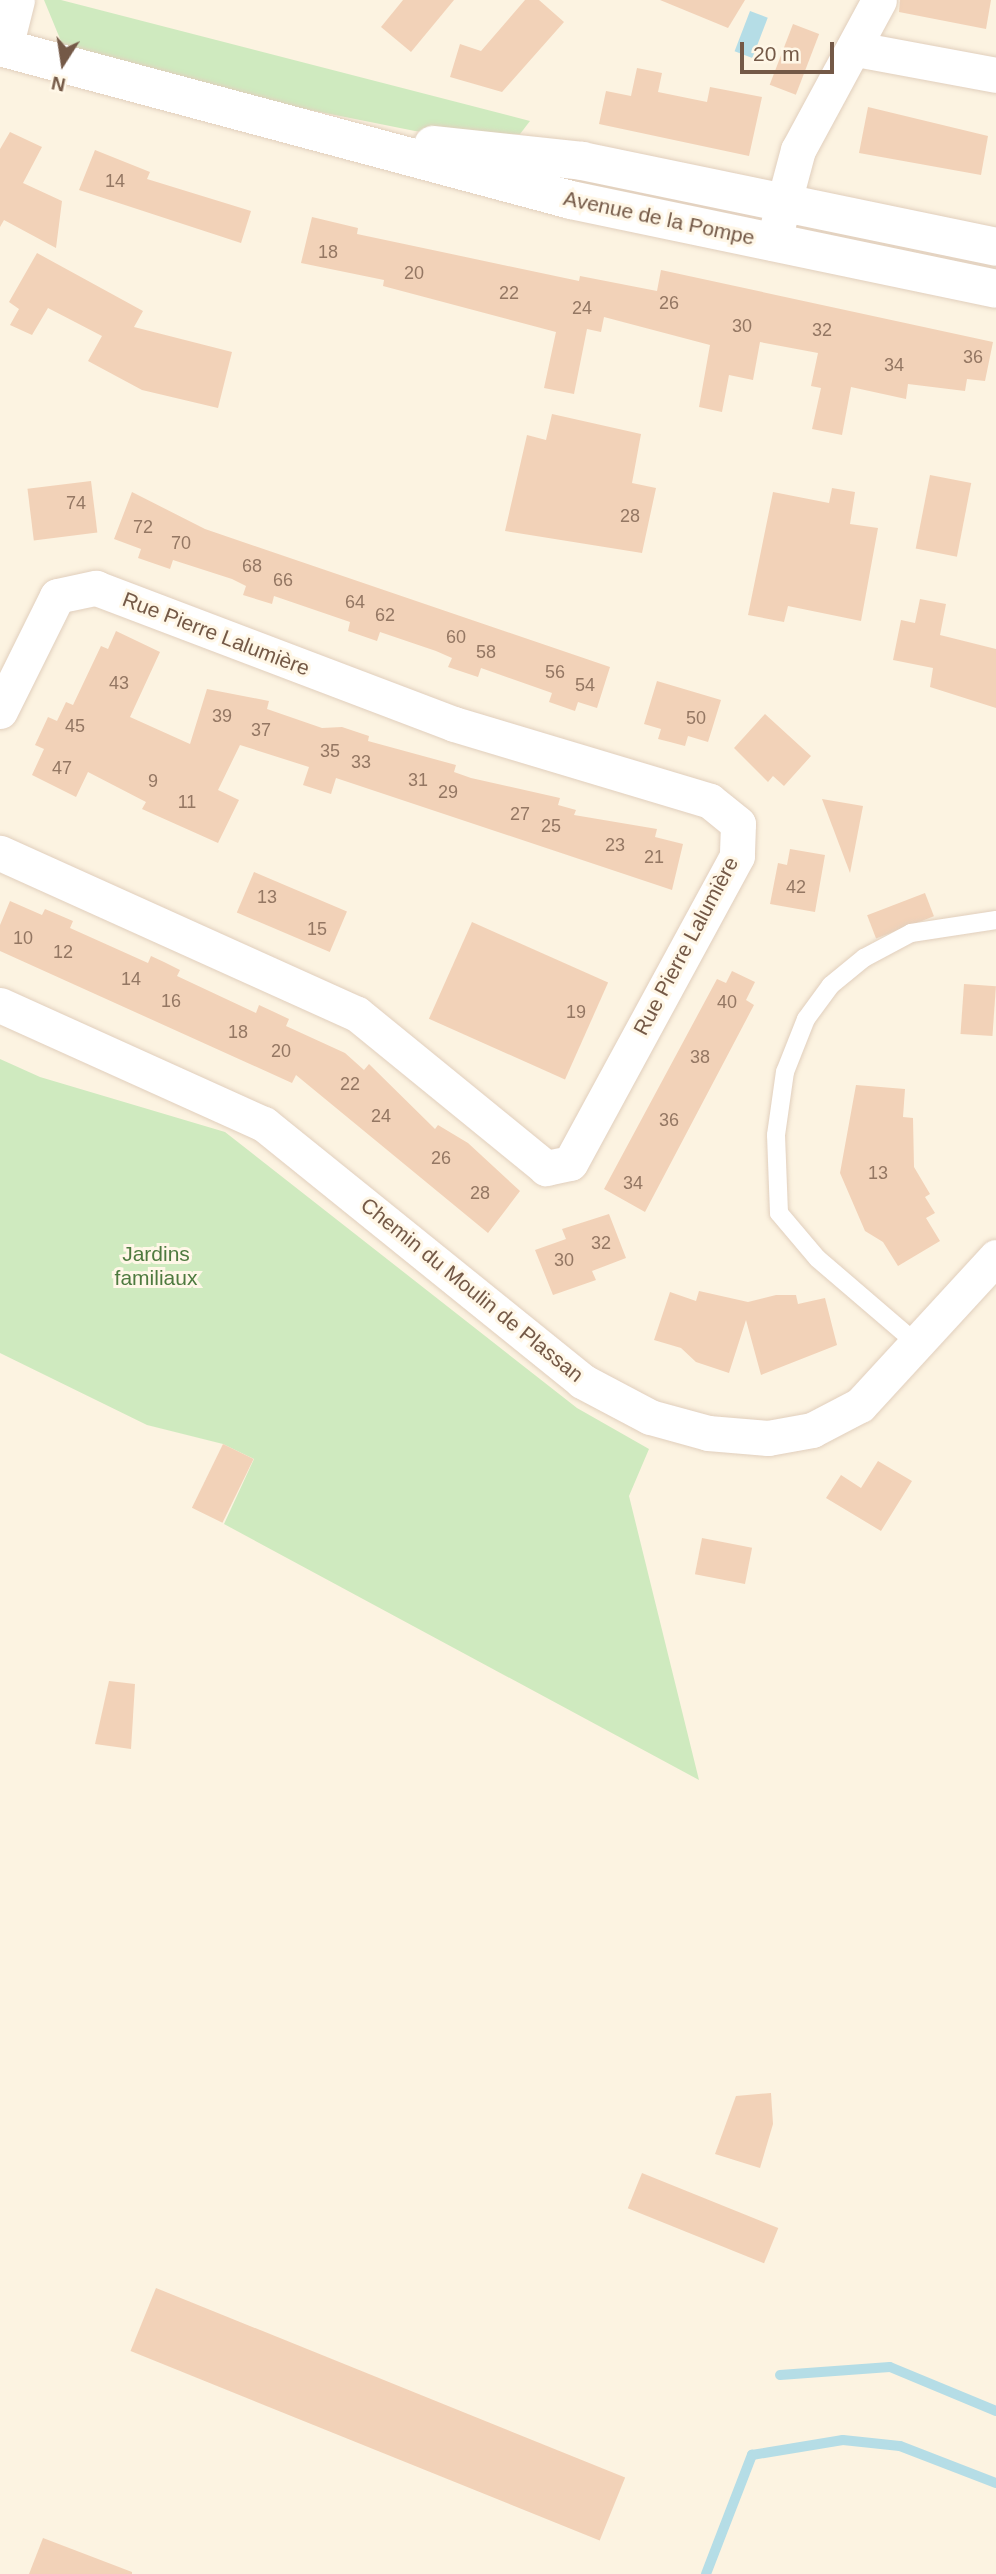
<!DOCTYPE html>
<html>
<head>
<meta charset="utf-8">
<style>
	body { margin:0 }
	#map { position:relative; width:996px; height:2574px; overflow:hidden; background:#fcf3e1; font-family:Arial,sans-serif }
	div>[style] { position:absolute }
	.green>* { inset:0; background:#cfeabf }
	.water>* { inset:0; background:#b5dde6; transform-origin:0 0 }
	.stream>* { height:10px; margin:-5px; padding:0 5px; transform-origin:5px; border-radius:5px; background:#b5dde6 }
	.building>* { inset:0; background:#f2d2b8; transform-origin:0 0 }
	.roads { filter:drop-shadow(0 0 2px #e1cfbd) drop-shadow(0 0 2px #e1cfbd) }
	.lane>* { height:18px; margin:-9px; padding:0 9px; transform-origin:9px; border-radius:9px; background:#fff }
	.street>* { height:35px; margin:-17.5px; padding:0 17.5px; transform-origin:17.5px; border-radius:17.5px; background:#fff }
	.secondary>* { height:38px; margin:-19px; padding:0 19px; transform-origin:19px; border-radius:19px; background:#fff }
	span { translate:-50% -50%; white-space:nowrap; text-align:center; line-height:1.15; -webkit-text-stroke:6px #fff7e7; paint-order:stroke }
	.number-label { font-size:18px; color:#947763 }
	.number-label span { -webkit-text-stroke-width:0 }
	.street-label { font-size:21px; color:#745947 }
	.park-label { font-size:21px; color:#4e7a3f }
	.north { position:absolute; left:28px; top:28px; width:70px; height:70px; -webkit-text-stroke:5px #fff7e7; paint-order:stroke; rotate:192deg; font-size:19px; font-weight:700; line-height:28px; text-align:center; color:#745947 }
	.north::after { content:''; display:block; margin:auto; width:24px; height:32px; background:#745947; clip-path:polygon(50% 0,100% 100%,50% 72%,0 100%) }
	.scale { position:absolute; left:740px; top:42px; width:94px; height:32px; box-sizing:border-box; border:4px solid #745947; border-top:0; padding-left:9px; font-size:21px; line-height:24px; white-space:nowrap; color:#745947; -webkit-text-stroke:5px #fff7e7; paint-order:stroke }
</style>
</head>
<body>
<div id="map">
	<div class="green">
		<i style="clip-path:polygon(44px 0,61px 0,530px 121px,520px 134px,471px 136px,415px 131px,280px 104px,63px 46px)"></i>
		<i style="clip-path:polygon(0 1059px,40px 1077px,225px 1132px,577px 1408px,649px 1449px,629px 1496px,699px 1780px,224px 1524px,254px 1459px,223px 1444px,147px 1425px,0 1353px)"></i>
	</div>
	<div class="water">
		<i style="left:750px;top:11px;width:19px;height:43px;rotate:21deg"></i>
	</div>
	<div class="stream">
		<i style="left:780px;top:2375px;width:110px;rotate:-4.2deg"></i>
		<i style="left:890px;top:2367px;width:115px;rotate:22.5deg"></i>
		<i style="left:706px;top:2574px;width:128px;rotate:-68.9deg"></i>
		<i style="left:752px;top:2455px;width:92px;rotate:-9.4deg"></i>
		<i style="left:843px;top:2440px;width:57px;rotate:6deg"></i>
		<i style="left:900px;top:2446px;width:103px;rotate:21.1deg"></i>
	</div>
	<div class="building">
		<i style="clip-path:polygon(403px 0,454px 0,411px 52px,381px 27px)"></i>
		<i style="clip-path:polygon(525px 0,539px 0,564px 22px,502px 92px,450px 77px,460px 44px,481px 51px)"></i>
		<i style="clip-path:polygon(660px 0,745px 0,728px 28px)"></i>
		<i style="clip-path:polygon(900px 0,991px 0,986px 29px,899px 12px)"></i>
		<i style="left:793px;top:24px;width:28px;height:65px;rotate:21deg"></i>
		<i style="clip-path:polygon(637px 68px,662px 73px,658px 92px,707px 102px,710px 87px,762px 97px,749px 156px,599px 124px,606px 91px,631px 96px)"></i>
		<i style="clip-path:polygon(868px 107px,988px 136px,981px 175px,859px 153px)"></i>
		<i style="clip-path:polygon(10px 132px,42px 147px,23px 183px,62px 201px,56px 248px,4px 220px,0 227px,0 149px)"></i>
		<i style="clip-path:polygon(95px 150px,150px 172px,147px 179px,251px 211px,241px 243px,79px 190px)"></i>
		<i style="clip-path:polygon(312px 217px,358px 228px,357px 234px,579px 281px,580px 276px,657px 291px,661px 270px,993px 342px,985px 381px,967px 379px,965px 391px,908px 384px,906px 399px,851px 387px,842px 435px,812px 429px,821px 388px,811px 386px,818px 353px,760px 342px,753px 380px,729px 375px,722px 412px,699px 407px,710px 345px,604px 317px,601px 332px,587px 329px,574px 394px,544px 388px,556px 332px,383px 286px,384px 280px,301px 263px)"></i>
		<i style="clip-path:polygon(37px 253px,143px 311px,134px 327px,232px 352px,218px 408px,142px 390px,88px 361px,102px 336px,48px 308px,32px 335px,10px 325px,19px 309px,9px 302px)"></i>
		<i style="clip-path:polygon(552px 414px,641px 434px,632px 483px,656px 488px,642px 553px,505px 531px,527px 435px,546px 440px)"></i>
		<i style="left:930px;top:475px;width:42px;height:75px;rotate:11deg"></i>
		<i style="left:91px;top:481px;width:52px;height:64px;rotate:83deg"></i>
		<i style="clip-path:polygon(832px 488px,855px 492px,850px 524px,878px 528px,861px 621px,788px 606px,784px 622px,748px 615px,773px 492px,829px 503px)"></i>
		<i style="clip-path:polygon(132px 492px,205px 529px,610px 667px,597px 708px,578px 702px,575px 711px,549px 702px,552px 693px,535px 687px,481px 668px,478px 677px,448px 667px,452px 658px,436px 651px,380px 632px,377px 641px,348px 631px,350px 622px,274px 596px,272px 604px,243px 595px,246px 586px,232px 579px,173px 560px,170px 569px,138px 558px,141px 549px,114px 539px)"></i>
		<i style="clip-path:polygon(920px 599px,946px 604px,940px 635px,996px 649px,996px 708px,930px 687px,933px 668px,893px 660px,901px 620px,915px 623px)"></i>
		<i style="clip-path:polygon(116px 631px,160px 652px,130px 717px,190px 744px,207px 689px,269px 701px,267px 709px,322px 728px,342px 727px,369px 736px,368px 741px,456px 765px,454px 772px,471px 778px,560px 798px,558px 805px,576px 810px,574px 815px,657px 829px,655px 837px,683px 844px,672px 890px,336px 778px,331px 794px,303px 785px,309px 767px,240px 745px,218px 790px,239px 800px,218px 843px,142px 809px,146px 802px,88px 772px,76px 797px,32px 775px,44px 749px,35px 745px,48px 717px,57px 721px,66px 702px,73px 705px,101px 646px,108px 649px)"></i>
		<i style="clip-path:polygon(657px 681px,721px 700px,708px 742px,688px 736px,685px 746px,670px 742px,658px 739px,661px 729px,644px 724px)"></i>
		<i style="clip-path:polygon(765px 714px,811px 756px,784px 786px,773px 776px,768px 782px,734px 748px)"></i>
		<i style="clip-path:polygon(822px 799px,863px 806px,850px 873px)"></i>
		<i style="clip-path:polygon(790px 849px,825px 855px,815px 912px,770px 904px,778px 863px,787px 865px)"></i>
		<i style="left:254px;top:872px;width:101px;height:44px;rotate:23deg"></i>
		<i style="left:925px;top:893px;width:25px;height:62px;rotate:69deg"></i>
		<i style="clip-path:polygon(10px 901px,42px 915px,45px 909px,73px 921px,70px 928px,148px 963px,151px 956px,164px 962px,180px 970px,177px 976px,256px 1013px,259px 1005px,272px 1011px,289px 1019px,286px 1026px,345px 1053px,364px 1070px,369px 1064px,435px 1129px,438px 1125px,468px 1143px,520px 1191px,488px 1233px,296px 1075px,292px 1083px,0 951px,0 925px)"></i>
		<i style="left:472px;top:922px;width:149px;height:106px;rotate:24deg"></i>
		<i style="clip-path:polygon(732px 971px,755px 982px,746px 1000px,754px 1005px,645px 1212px,604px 1189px,717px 979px,726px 983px)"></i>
		<i style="left:964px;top:984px;width:32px;height:50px;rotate:4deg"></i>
		<i style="clip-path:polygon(856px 1085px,905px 1089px,903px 1117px,913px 1118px,914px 1167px,930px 1194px,925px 1197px,935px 1213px,926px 1218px,940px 1241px,898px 1266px,883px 1242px,865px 1231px,840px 1173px)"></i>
		<i style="clip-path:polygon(609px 1214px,626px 1258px,592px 1271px,596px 1280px,553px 1295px,535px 1250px,566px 1239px,562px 1229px)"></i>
		<i style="clip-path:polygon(699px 1291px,748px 1302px,776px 1295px,796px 1295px,798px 1304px,825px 1298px,837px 1345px,761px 1375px,746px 1320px,729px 1373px,696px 1362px,681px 1348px,654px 1340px,670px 1292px,696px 1301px)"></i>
		<i style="left:223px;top:1444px;width:34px;height:71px;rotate:26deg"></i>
		<i style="clip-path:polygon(878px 1461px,912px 1481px,881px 1531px,826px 1498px,841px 1475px,861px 1488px)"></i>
		<i style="left:702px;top:1538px;width:51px;height:37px;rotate:11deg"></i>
		<i style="clip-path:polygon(109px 1681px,135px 1684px,131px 1749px,95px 1744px)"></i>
		<i style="clip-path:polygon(771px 2093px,773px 2124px,760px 2168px,715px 2154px,736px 2096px)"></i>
		<i style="left:642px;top:2173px;width:147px;height:38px;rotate:22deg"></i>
		<i style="left:156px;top:2288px;width:506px;height:68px;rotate:22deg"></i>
		<i style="clip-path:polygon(43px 2538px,132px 2572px,132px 2574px,29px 2574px)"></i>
	</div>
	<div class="roads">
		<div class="lane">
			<i style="left:916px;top:1343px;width:130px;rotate:-139.4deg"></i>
			<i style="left:817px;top:1258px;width:59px;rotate:-130.2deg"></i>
			<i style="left:779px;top:1213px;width:78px;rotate:-92.2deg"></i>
			<i style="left:776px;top:1135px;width:64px;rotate:-81.9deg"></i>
			<i style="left:785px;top:1072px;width:57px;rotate:-68.4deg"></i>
			<i style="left:806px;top:1019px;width:42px;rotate:-53.7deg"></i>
			<i style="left:831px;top:985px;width:43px;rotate:-39.3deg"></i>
			<i style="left:864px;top:958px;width:53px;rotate:-28deg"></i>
			<i style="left:911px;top:933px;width:86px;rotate:-8.7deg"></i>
		</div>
		<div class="street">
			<i style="left:5px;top:48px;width:49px;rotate:-76deg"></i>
			<i style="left:856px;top:49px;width:142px;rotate:10.5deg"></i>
			<i style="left:773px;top:243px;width:96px;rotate:-75deg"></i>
			<i style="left:798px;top:150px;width:170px;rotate:-61.6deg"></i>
			<i style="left:0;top:711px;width:128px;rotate:-63.6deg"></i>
			<i style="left:57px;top:596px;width:40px;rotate:-12deg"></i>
			<i style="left:96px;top:588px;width:383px;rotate:20.8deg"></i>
			<i style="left:454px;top:724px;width:267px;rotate:16.7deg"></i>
			<i style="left:710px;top:801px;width:36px;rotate:39deg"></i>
			<i style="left:738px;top:824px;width:32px;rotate:92deg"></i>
			<i style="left:737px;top:856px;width:349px;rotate:118.5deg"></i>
			<i style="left:570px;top:1163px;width:25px;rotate:168deg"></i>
			<i style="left:546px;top:1168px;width:244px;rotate:-140.8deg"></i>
			<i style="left:357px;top:1014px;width:392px;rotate:-155.7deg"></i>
			<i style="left:0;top:1005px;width:290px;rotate:24.3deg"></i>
			<i style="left:264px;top:1124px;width:409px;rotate:38.9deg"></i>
			<i style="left:582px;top:1381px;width:77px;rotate:27.9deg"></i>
			<i style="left:650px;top:1417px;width:60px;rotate:15.4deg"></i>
			<i style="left:708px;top:1433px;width:60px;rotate:4.8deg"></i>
			<i style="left:768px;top:1438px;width:45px;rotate:-10.3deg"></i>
			<i style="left:812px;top:1430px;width:54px;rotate:-27.5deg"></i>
			<i style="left:860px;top:1405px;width:201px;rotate:-47.4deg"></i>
		</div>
		<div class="secondary">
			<i style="left:0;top:47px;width:591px;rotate:15deg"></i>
			<i style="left:571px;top:200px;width:434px;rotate:11.8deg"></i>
			<i style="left:433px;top:145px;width:150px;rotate:6.1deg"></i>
			<i style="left:582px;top:161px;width:423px;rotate:11.7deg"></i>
		</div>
	</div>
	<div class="number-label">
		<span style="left:115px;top:181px">14</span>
		<span style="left:328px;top:252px">18</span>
		<span style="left:414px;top:273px">20</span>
		<span style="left:509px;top:293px">22</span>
		<span style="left:669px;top:303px">26</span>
		<span style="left:582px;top:308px">24</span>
		<span style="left:742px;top:326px">30</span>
		<span style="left:822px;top:330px">32</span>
		<span style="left:973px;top:357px">36</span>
		<span style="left:894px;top:365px">34</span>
		<span style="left:76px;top:503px">74</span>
		<span style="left:630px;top:516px">28</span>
		<span style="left:143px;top:527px">72</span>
		<span style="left:181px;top:543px">70</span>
		<span style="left:252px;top:566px">68</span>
		<span style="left:283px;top:580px">66</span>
		<span style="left:355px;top:602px">64</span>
		<span style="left:385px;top:615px">62</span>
		<span style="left:456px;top:637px">60</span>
		<span style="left:486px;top:652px">58</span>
		<span style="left:555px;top:672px">56</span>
		<span style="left:119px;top:683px">43</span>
		<span style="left:585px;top:685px">54</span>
		<span style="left:222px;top:716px">39</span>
		<span style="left:696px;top:718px">50</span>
		<span style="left:75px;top:726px">45</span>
		<span style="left:261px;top:730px">37</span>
		<span style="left:330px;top:751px">35</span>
		<span style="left:361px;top:762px">33</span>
		<span style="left:62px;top:768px">47</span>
		<span style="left:418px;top:780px">31</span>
		<span style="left:153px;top:781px">9</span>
		<span style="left:448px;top:792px">29</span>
		<span style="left:187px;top:802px">11</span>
		<span style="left:520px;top:814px">27</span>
		<span style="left:551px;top:826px">25</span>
		<span style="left:615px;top:845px">23</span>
		<span style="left:654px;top:857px">21</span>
		<span style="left:796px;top:887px">42</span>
		<span style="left:267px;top:897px">13</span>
		<span style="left:317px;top:929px">15</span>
		<span style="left:23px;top:938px">10</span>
		<span style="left:63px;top:952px">12</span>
		<span style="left:131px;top:979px">14</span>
		<span style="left:171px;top:1001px">16</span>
		<span style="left:727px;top:1002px">40</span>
		<span style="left:576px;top:1012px">19</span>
		<span style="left:238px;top:1032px">18</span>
		<span style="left:281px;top:1051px">20</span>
		<span style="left:700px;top:1057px">38</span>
		<span style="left:350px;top:1084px">22</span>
		<span style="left:381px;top:1116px">24</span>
		<span style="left:669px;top:1120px">36</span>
		<span style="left:441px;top:1158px">26</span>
		<span style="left:878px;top:1173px">13</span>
		<span style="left:633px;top:1183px">34</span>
		<span style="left:480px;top:1193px">28</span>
		<span style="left:601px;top:1243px">32</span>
		<span style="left:564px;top:1260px">30</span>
	</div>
	<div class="street-label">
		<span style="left:659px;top:218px;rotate:12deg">Avenue de la Pompe</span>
		<span style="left:216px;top:634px;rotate:21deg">Rue Pierre Lalumière</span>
		<span style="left:686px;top:946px;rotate:-62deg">Rue Pierre Lalumière</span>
		<span style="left:472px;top:1290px;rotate:39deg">Chemin du Moulin de Plassan</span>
	</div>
	<div class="park-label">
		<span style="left:156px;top:1266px">Jardins<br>familiaux</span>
	</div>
	<div class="north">N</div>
	<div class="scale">20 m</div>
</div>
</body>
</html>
